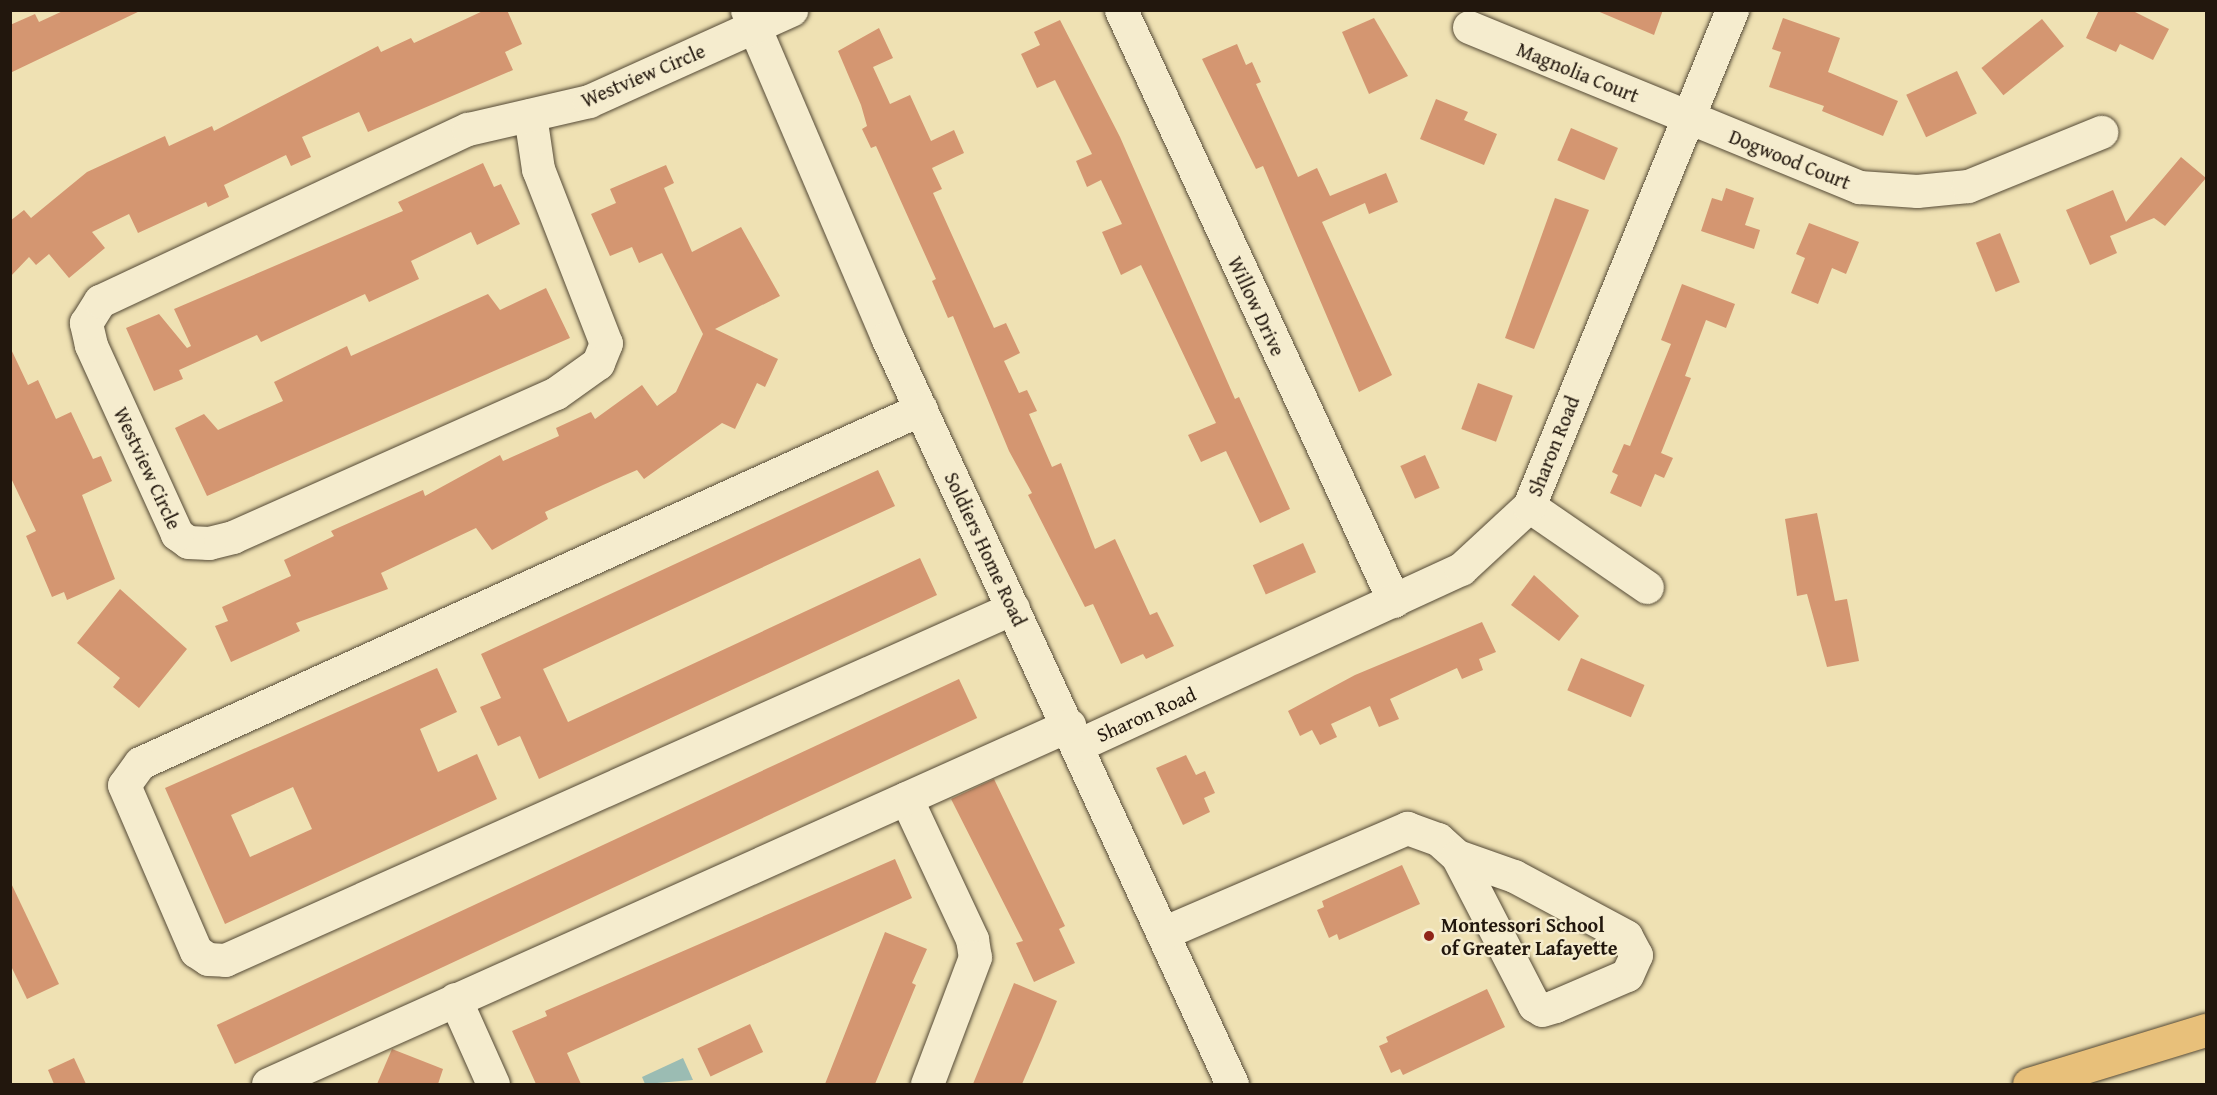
<!DOCTYPE html>
<html>
<head>
<meta charset="utf-8">
<style>
	body { margin:0 }
	#map { position:relative; width:2217px; height:1095px; overflow:hidden; background:#efe1b3; font-family:"Gentium Book Plus",serif }
	div>[style] { position:absolute }
	.water>* { inset:0; background:#9bbcb3 }
	.building>* { inset:0; background:#d49671; transform-origin:0 0 }
	.roads { filter:drop-shadow(0 0 2px #554a36) drop-shadow(0 0 2px #554a36) }
	.minor>* { height:33px; margin:-16.5px; padding:0 16.5px; transform-origin:16.5px; border-radius:16.5px; background:#f5ecce }
	.highway>* { height:33px; margin:-16.5px; padding:0 16.5px; transform-origin:16.5px; border-radius:16.5px; background:#e8c07a }
	.dots>* { width:16px; height:16px; translate:-50% -50%; box-sizing:border-box; border:3px solid #f5ecce; border-radius:50% }
	span { translate:-50% -50%; white-space:nowrap; text-align:center; line-height:1.15; -webkit-text-stroke:4.5px #f5ecce; paint-order:stroke }
	.street-label { font-size:20px; color:#22170d }
	.poi-label { font-size:20px; color:#22170d; font-weight:700 }
	.left { translate:0 -50%; text-align:left }
	.frame { position:absolute; inset:0; border:12px solid #22170d; pointer-events:none }
</style>
</head>
<body>
<div id="map">
	<div class="water">
		<i style="clip-path:polygon(683px 1058px,693px 1080px,645px 1084px,642px 1077px)"></i>
	</div>
	<div class="building">
		<i style="clip-path:polygon(65px 10px,142px 10px,10px 73px,10px 25px,35px 14px,39px 22px)"></i>
		<i style="clip-path:polygon(485px 10px,507px 10px,522px 44px,505px 52px,513px 70px,368px 132px,359px 112px,302px 137px,311px 157px,291px 166px,286px 155px,224px 185px,229px 197px,208px 207px,206px 202px,138px 233px,129px 214px,92px 232px,105px 248px,69px 278px,49px 254px,36px 265px,29px 257px,10px 277px,10px 221px,24px 210px,31px 218px,87px 172px,165px 136px,169px 146px,212px 126px,214px 131px,378px 46px,381px 52px,411px 38px,414px 43px)"></i>
		<i style="clip-path:polygon(1595px 10px,1663px 10px,1654px 35px)"></i>
		<i style="clip-path:polygon(2099px 10px,2131px 10px,2169px 29px,2153px 60px,2120px 44px,2116px 52px,2086px 38px)"></i>
		<i style="clip-path:polygon(1374px 18px,1408px 76px,1369px 94px,1342px 32px)"></i>
		<i style="clip-path:polygon(1783px 18px,1840px 38px,1828px 72px,1898px 101px,1883px 136px,1822px 111px,1824px 106px,1769px 87px,1781px 52px,1772px 49px)"></i>
		<i style="left:2042px;top:19px;width:35px;height:78px;rotate:51deg"></i>
		<i style="clip-path:polygon(1060px 20px,1120px 137px,1235px 399px,1239px 397px,1290px 509px,1260px 523px,1226px 451px,1201px 462px,1188px 435px,1216px 423px,1141px 265px,1121px 275px,1102px 232px,1122px 224px,1101px 180px,1087px 187px,1076px 161px,1092px 154px,1055px 80px,1037px 88px,1021px 54px,1040px 45px,1034px 32px)"></i>
		<i style="clip-path:polygon(879px 28px,893px 58px,873px 67px,890px 104px,910px 95px,931px 141px,954px 130px,964px 153px,932px 168px,942px 189px,933px 193px,994px 328px,1006px 323px,1020px 353px,1004px 361px,1019px 393px,1027px 390px,1037px 411px,1029px 414px,1052px 467px,1061px 463px,1095px 549px,1115px 539px,1150px 615px,1157px 612px,1174px 646px,1146px 659px,1143px 654px,1121px 664px,1093px 604px,1085px 607px,1028px 495px,1032px 493px,1009px 451px,953px 316px,948px 318px,932px 281px,936px 279px,876px 146px,871px 148px,862px 129px,867px 126px,861px 105px,838px 51px)"></i>
		<i style="clip-path:polygon(1237px 44px,1246px 65px,1252px 62px,1261px 82px,1256px 84px,1298px 177px,1317px 168px,1330px 196px,1386px 173px,1398px 202px,1369px 214px,1365px 203px,1322px 222px,1392px 375px,1359px 392px,1263px 166px,1256px 169px,1202px 59px)"></i>
		<i style="left:1957px;top:71px;width:47px;height:56px;rotate:65deg"></i>
		<i style="clip-path:polygon(1436px 99px,1468px 112px,1464px 120px,1497px 134px,1484px 165px,1420px 139px)"></i>
		<i style="left:1571px;top:128px;width:51px;height:35px;rotate:23deg"></i>
		<i style="clip-path:polygon(2181px 157px,2206px 178px,2165px 226px,2154px 218px,2110px 236px,2117px 253px,2090px 265px,2066px 210px,2113px 190px,2126px 222px)"></i>
		<i style="clip-path:polygon(483px 163px,494px 187px,501px 184px,520px 224px,477px 245px,471px 232px,411px 261px,419px 279px,369px 302px,365px 294px,261px 342px,257px 335px,179px 370px,183px 379px,154px 391px,126px 328px,159px 314px,187px 348px,191px 346px,174px 309px,403px 211px,398px 202px)"></i>
		<i style="clip-path:polygon(666px 165px,674px 183px,664px 188px,692px 252px,741px 227px,780px 296px,715px 329px,778px 359px,765px 387px,757px 383px,735px 429px,722px 423px,644px 479px,637px 470px,603px 485px,545px 512px,548px 519px,492px 550px,476px 528px,381px 573px,388px 589px,296px 623px,300px 631px,231px 662px,215px 626px,228px 621px,222px 607px,291px 576px,284px 560px,334px 536px,331px 531px,423px 490px,425px 496px,500px 455px,503px 461px,559px 436px,556px 428px,591px 412px,595px 419px,642px 385px,657px 406px,676px 392px,703px 334px,662px 253px,639px 263px,632px 247px,610px 256px,591px 214px,616px 203px,610px 189px)"></i>
		<i style="clip-path:polygon(1726px 188px,1754px 198px,1745px 225px,1760px 230px,1754px 249px,1701px 231px,1712px 198px,1722px 201px)"></i>
		<i style="clip-path:polygon(1555px 198px,1589px 210px,1534px 349px,1505px 338px)"></i>
		<i style="clip-path:polygon(1809px 223px,1859px 242px,1846px 274px,1832px 268px,1818px 304px,1791px 293px,1805px 258px,1796px 254px)"></i>
		<i style="left:2000px;top:233px;width:53px;height:26px;rotate:68deg"></i>
		<i style="clip-path:polygon(1682px 284px,1735px 304px,1726px 328px,1706px 320px,1685px 376px,1691px 378px,1661px 453px,1673px 458px,1664px 478px,1655px 474px,1641px 507px,1610px 493px,1618px 475px,1612px 472px,1624px 444px,1630px 446px,1671px 344px,1661px 340px)"></i>
		<i style="clip-path:polygon(546px 288px,570px 338px,207px 496px,175px 428px,204px 414px,218px 430px,283px 401px,274px 382px,347px 346px,351px 356px,488px 294px,500px 310px)"></i>
		<i style="clip-path:polygon(10px 347px,28px 385px,38px 380px,56px 419px,71px 412px,93px 459px,101px 456px,112px 481px,82px 495px,115px 579px,67px 600px,64px 592px,52px 597px,26px 536px,36px 531px,10px 476px)"></i>
		<i style="left:1478px;top:383px;width:37px;height:49px;rotate:20deg"></i>
		<i style="left:1425px;top:455px;width:36px;height:27px;rotate:66deg"></i>
		<i style="clip-path:polygon(878px 470px,895px 506px,543px 669px,568px 722px,920px 558px,937px 595px,539px 779px,520px 736px,498px 746px,480px 707px,501px 698px,481px 654px)"></i>
		<i style="clip-path:polygon(1817px 513px,1835px 601px,1847px 599px,1859px 661px,1827px 667px,1807px 594px,1797px 596px,1785px 519px)"></i>
		<i style="left:1303px;top:543px;width:32px;height:55px;rotate:66deg"></i>
		<i style="clip-path:polygon(1534px 575px,1579px 616px,1559px 641px,1511px 605px)"></i>
		<i style="clip-path:polygon(120px 589px,187px 649px,139px 708px,113px 687px,120px 678px,77px 643px)"></i>
		<i style="clip-path:polygon(1482px 622px,1496px 652px,1479px 659px,1483px 670px,1462px 679px,1457px 668px,1390px 699px,1399px 719px,1379px 727px,1370px 706px,1331px 724px,1337px 737px,1320px 745px,1312px 730px,1300px 736px,1288px 711px,1355px 675px)"></i>
		<i style="left:1581px;top:658px;width:69px;height:35px;rotate:23deg"></i>
		<i style="clip-path:polygon(evenodd,437px 668px,457px 712px,420px 729px,438px 772px,477px 754px,497px 799px,225px 924px,165px 788px,437px 668px,293px 787px,312px 829px,250px 857px,231px 815px,293px 787px)"></i>
		<i style="left:959px;top:679px;width:43px;height:819px;rotate:65deg"></i>
		<i style="clip-path:polygon(1186px 755px,1196px 775px,1205px 771px,1215px 793px,1204px 798px,1210px 812px,1183px 825px,1156px 768px)"></i>
		<i style="clip-path:polygon(994px 779px,1065px 926px,1059px 929px,1075px 963px,1034px 982px,1016px 943px,1023px 941px,951px 799px)"></i>
		<i style="clip-path:polygon(895px 859px,912px 898px,567px 1053px,581px 1084px,536px 1084px,512px 1031px,547px 1016px,545px 1011px)"></i>
		<i style="clip-path:polygon(1402px 865px,1420px 904px,1339px 940px,1337px 934px,1329px 938px,1317px 910px,1324px 907px,1322px 901px)"></i>
		<i style="clip-path:polygon(10px 881px,59px 984px,27px 999px,10px 964px)"></i>
		<i style="clip-path:polygon(885px 932px,927px 949px,912px 983px,916px 985px,875px 1084px,825px 1084px)"></i>
		<i style="clip-path:polygon(1014px 983px,1057px 1001px,1041px 1040px,1022px 1084px,973px 1084px)"></i>
		<i style="clip-path:polygon(1487px 989px,1505px 1027px,1403px 1075px,1400px 1069px,1391px 1073px,1379px 1046px,1388px 1042px,1386px 1037px)"></i>
		<i style="left:750px;top:1024px;width:31px;height:58px;rotate:65deg"></i>
		<i style="clip-path:polygon(392px 1049px,443px 1069px,438px 1084px,377px 1084px)"></i>
		<i style="clip-path:polygon(74px 1058px,86px 1084px,54px 1084px,48px 1070px)"></i>
	</div>
	<div class="roads">
		<div class="minor">
			<i style="left:747px;top:10px;width:356px;rotate:66.8deg"></i>
			<i style="left:887px;top:337px;width:823px;rotate:65.21deg"></i>
			<i style="left:1121px;top:10px;width:651px;rotate:65.21deg"></i>
			<i style="left:1469px;top:27px;width:422px;rotate:22.3deg"></i>
			<i style="left:1859px;top:187px;width:58px;rotate:3.9deg"></i>
			<i style="left:1917px;top:191px;width:51px;rotate:-5.6deg"></i>
			<i style="left:1968px;top:186px;width:144px;rotate:-22.1deg"></i>
			<i style="left:530px;top:115px;width:55px;rotate:81.6deg"></i>
			<i style="left:538px;top:169px;width:187px;rotate:68.7deg"></i>
			<i style="left:606px;top:343px;width:22px;rotate:112deg"></i>
			<i style="left:598px;top:363px;width:52px;rotate:144.5deg"></i>
			<i style="left:556px;top:393px;width:354px;rotate:156deg"></i>
			<i style="left:233px;top:537px;width:25px;rotate:166deg"></i>
			<i style="left:209px;top:543px;width:21px;rotate:-177deg"></i>
			<i style="left:188px;top:542px;width:14px;rotate:-144deg"></i>
			<i style="left:177px;top:534px;width:208px;rotate:-114.5deg"></i>
			<i style="left:91px;top:345px;width:23px;rotate:-103deg"></i>
			<i style="left:86px;top:323px;width:26px;rotate:-58deg"></i>
			<i style="left:100px;top:301px;width:406px;rotate:-25.1deg"></i>
			<i style="left:468px;top:129px;width:124px;rotate:-13deg"></i>
			<i style="left:589px;top:101px;width:222px;rotate:-24.3deg"></i>
			<i style="left:921px;top:409px;width:857px;rotate:155.62deg"></i>
			<i style="left:140px;top:763px;width:27px;rotate:126deg"></i>
			<i style="left:124px;top:785px;width:181px;rotate:66.6deg"></i>
			<i style="left:196px;top:951px;width:14px;rotate:34deg"></i>
			<i style="left:208px;top:959px;width:17px;rotate:3deg"></i>
			<i style="left:225px;top:960px;width:863px;rotate:-24.07deg"></i>
			<i style="left:1529px;top:506px;width:143px;rotate:34.5deg"></i>
			<i style="left:1078px;top:745px;width:422px;rotate:-24.7deg"></i>
			<i style="left:1461px;top:569px;width:93px;rotate:-42.8deg"></i>
			<i style="left:1529px;top:506px;width:536px;rotate:-67.74deg"></i>
			<i style="left:906px;top:798px;width:156px;rotate:64.9deg"></i>
			<i style="left:972px;top:939px;width:18px;rotate:81deg"></i>
			<i style="left:975px;top:957px;width:136px;rotate:110.7deg"></i>
			<i style="left:1163px;top:933px;width:266px;rotate:-23.3deg"></i>
			<i style="left:1407px;top:828px;width:33px;rotate:20deg"></i>
			<i style="left:1438px;top:839px;width:25px;rotate:42deg"></i>
			<i style="left:1457px;top:856px;width:168px;rotate:62.7deg"></i>
			<i style="left:1534px;top:1005px;width:9px;rotate:32deg"></i>
			<i style="left:1542px;top:1010px;width:14px;rotate:-17deg"></i>
			<i style="left:1555px;top:1006px;width:78px;rotate:-23.3deg"></i>
			<i style="left:1627px;top:975px;width:22px;rotate:-66deg"></i>
			<i style="left:1636px;top:955px;width:21px;rotate:-118deg"></i>
			<i style="left:1626px;top:936px;width:127px;rotate:-151.8deg"></i>
			<i style="left:1514px;top:876px;width:60px;rotate:-160.7deg"></i>
			<i style="left:455px;top:999px;width:93px;rotate:65.9deg"></i>
			<i style="left:268px;top:1084px;width:878px;rotate:-24.14deg"></i>
		</div>
		<div class="highway">
			<i style="left:2029px;top:1084px;width:185px;rotate:-17deg"></i>
		</div>
	</div>
	<div class="dots">
		<i style="left:1429px;top:936px;background:#8f2418"></i>
	</div>
	<div class="street-label">
		<span style="left:1578px;top:72px;rotate:22deg">Magnolia Court</span>
		<span style="left:643px;top:75px;rotate:-23deg">Westview Circle</span>
		<span style="left:1790px;top:159px;rotate:22deg">Dogwood Court</span>
		<span style="left:1257px;top:306px;rotate:65deg">Willow Drive</span>
		<span style="left:1553px;top:446px;rotate:-68deg">Sharon Road</span>
		<span style="left:148px;top:468px;rotate:65deg">Westview Circle</span>
		<span style="left:986px;top:549px;rotate:65deg">Soldiers Home Road</span>
		<span style="left:1146px;top:714px;rotate:-24deg">Sharon Road</span>
	</div>
	<div class="poi-label">
		<span class="left" style="left:1441px;top:936px">Montessori School<br>of Greater Lafayette</span>
	</div>
	<div class="frame"></div>
</div>
</body>
</html>
